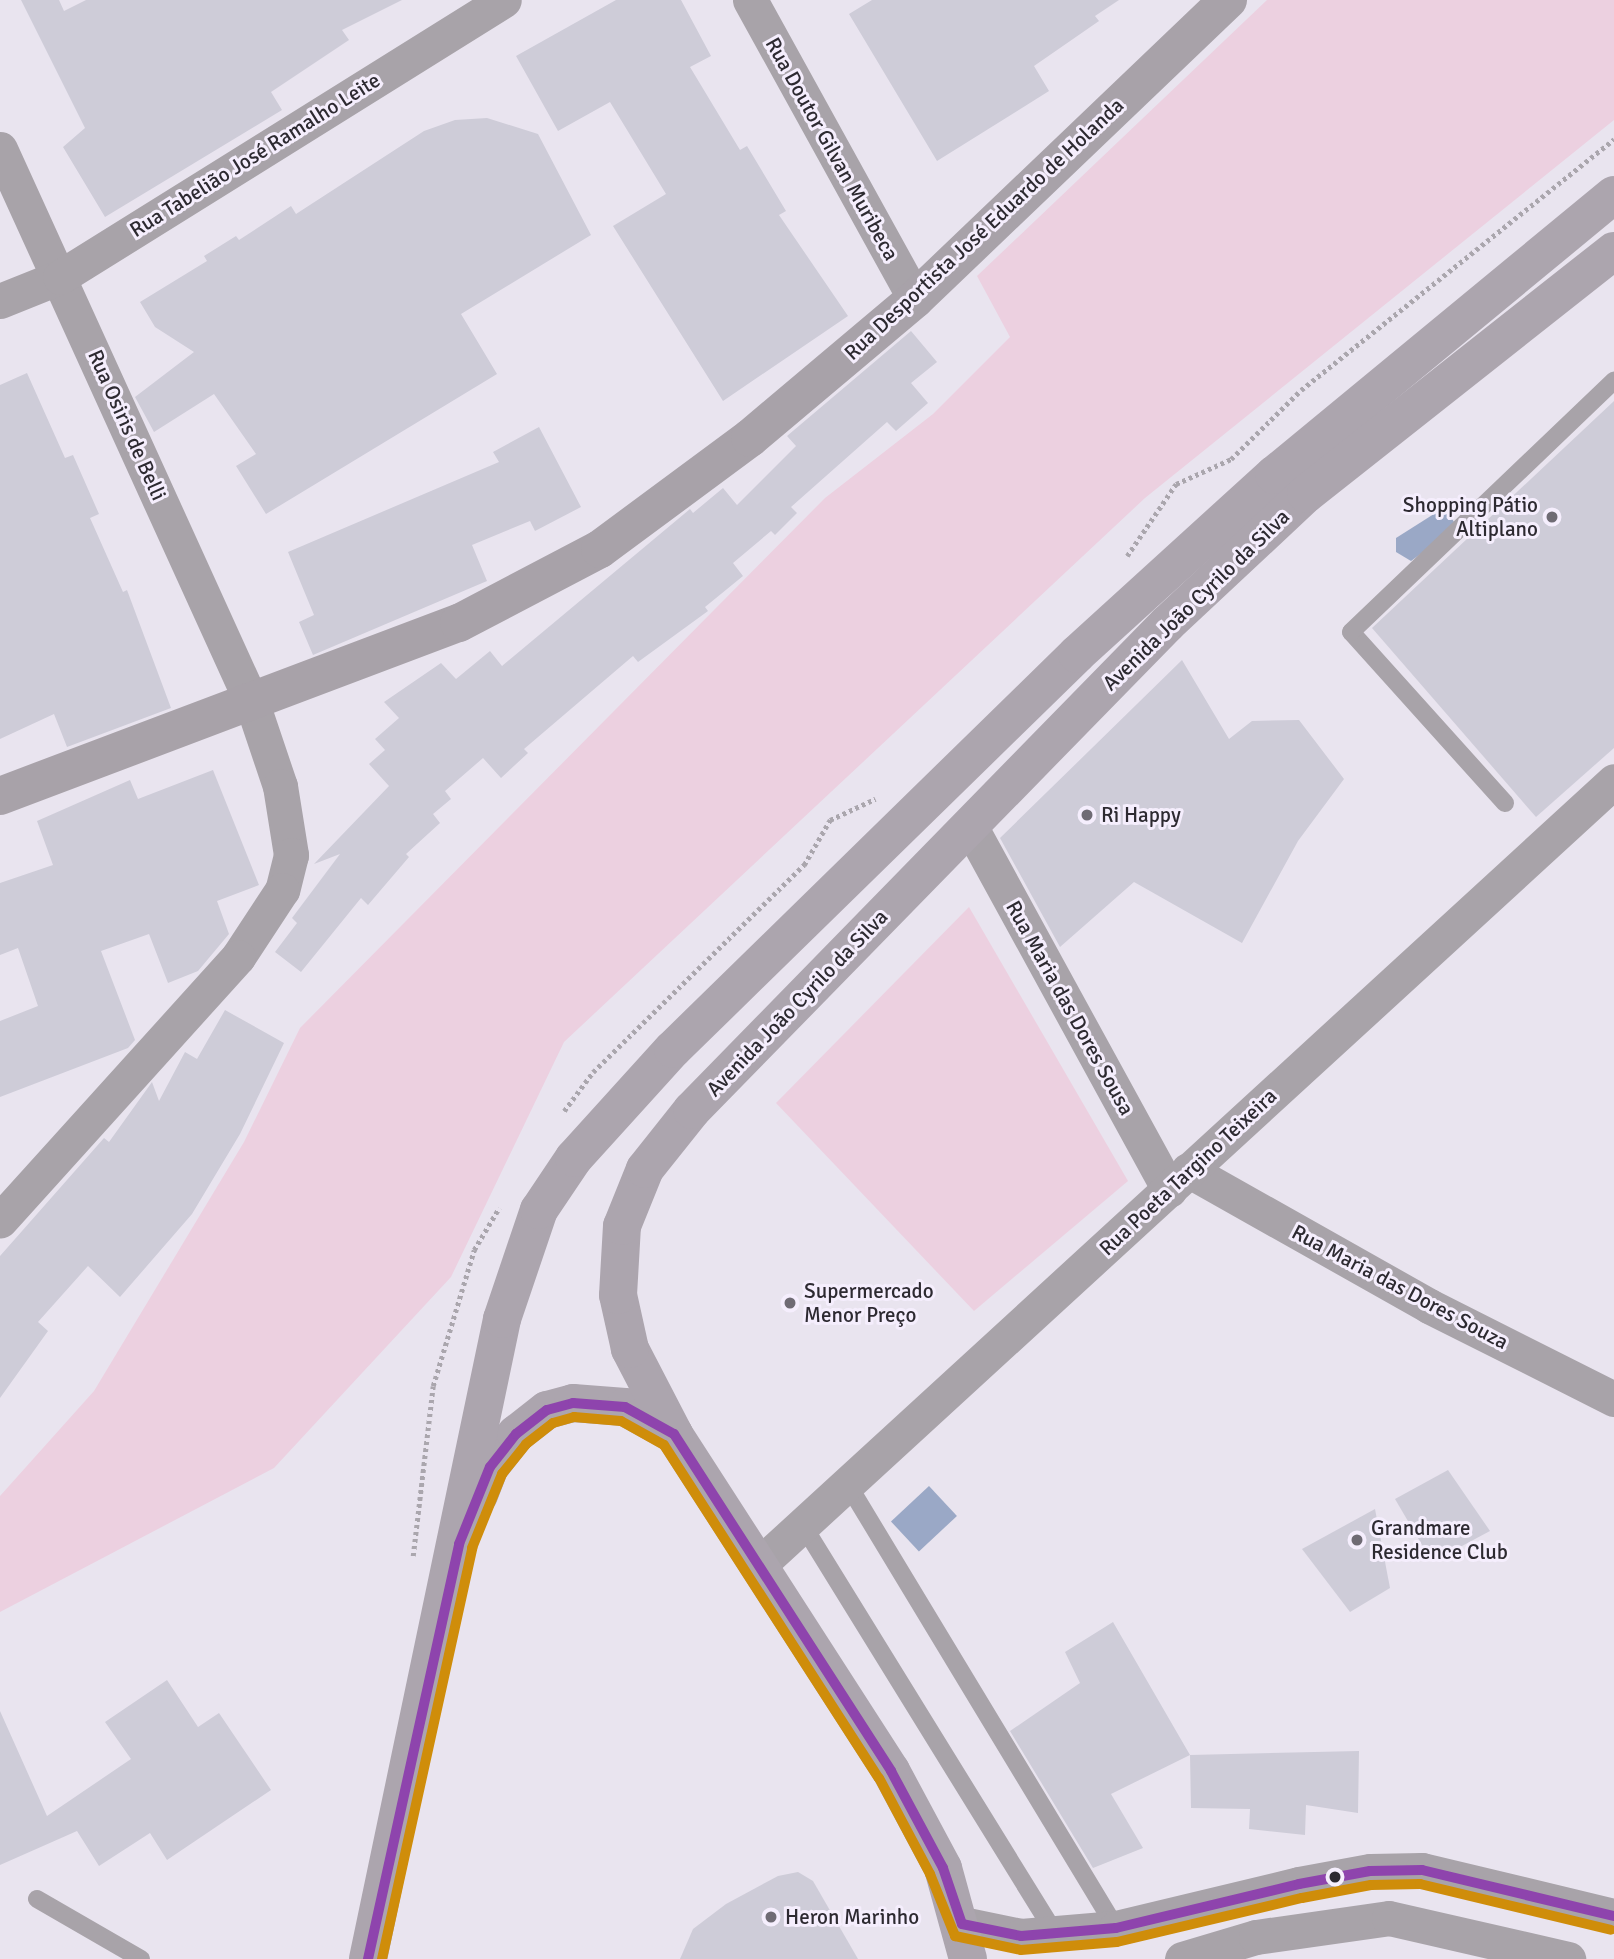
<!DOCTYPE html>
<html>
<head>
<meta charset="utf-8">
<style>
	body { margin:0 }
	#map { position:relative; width:1614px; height:1959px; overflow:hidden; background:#e9e4ef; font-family:Signika,sans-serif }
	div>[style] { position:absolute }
	.green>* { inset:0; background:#ecd0e0 }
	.water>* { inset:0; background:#9aa8c6; transform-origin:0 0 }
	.building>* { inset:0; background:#ceccd8 }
	.path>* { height:4.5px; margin-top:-2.25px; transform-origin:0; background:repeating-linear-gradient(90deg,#aaa6ad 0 3.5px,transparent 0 7px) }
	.service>* { height:18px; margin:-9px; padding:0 9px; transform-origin:9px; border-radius:9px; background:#a8a3a9 }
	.minor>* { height:35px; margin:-17.5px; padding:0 17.5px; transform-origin:17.5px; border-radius:17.5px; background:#a8a3a9 }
	.secondary>* { height:38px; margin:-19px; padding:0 19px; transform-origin:19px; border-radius:19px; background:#a8a2a9 }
	.primary>* { height:38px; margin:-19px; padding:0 19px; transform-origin:19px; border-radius:19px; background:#aca5ae }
	.bus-1>* { height:10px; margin:-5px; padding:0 5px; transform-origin:5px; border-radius:5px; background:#8e44ad }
	.bus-2>* { height:10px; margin:-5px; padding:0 5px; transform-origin:5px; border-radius:5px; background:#cf8d0a }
	.dots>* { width:19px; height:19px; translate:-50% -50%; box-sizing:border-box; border:4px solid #f5eefd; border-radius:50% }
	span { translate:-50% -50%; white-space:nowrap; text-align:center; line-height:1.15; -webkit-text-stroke:6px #f5eefd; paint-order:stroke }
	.street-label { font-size:21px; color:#2d2a31 }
	.poi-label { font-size:21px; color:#2d2a31 }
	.right { translate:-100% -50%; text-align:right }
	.left { translate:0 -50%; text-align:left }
</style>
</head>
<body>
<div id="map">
	<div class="green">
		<i style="clip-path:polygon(1267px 0,1614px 0,1614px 120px,1145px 498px,564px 1042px,451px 1277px,274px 1468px,0 1612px,0 1496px,94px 1391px,244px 1142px,300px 1028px,825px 498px,933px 414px,1010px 337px,977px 276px)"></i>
		<i style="clip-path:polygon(969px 907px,1128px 1181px,974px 1311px,776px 1103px)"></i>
	</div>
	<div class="water">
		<i style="clip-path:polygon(1445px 507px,1457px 527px,1411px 561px,1396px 552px,1396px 538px)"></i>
		<i style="left:929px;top:1486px;width:41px;height:52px;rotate:47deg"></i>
	</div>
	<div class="building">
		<i style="clip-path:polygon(21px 0,59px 0,64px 11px,86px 0,402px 0,342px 30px,349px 40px,271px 92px,282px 110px,105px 217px,63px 147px,85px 128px)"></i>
		<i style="clip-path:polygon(616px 0,681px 0,711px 56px,690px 67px,740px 150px,747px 146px,786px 211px,779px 215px,848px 316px,723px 401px,613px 226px,666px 194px,610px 102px,558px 131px,516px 56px)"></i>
		<i style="clip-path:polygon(872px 0,1119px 0,1095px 16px,1099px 21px,1034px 66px,1049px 91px,937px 161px,849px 14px)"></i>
		<i style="clip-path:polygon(487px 118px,538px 134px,591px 235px,461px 314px,497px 374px,266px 514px,236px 466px,256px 454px,214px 394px,154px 432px,135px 397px,194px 352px,155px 327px,140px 302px,207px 261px,204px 256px,236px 236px,239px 240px,291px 206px,296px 214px,424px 131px,455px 120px)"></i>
		<i style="clip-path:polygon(911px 331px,937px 362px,911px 383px,928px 403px,896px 431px,887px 422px,791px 507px,797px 513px,775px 535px,771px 531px,733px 563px,743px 576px,705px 607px,708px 611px,638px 662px,633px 656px,524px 749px,528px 753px,501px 778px,483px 758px,445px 791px,451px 799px,433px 814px,440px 823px,406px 854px,409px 857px,368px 905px,361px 898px,301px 972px,275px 952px,297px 923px,292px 918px,340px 854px,314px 864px,389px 786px,369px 764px,385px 750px,375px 739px,399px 718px,384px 702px,441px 663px,456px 679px,490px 651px,502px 666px,690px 509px,693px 513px,723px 488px,737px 505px,796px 446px,787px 436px)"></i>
		<i style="clip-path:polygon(27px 373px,65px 458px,73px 455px,99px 514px,90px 518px,123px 592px,127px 590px,171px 708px,67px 747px,54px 714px,0 739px,0 385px)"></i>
		<i style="clip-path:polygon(1614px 401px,1614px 748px,1536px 817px,1372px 628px)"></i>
		<i style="clip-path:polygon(539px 427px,581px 507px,535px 531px,530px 521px,472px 545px,487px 581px,313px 655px,299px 622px,314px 615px,288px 552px,499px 462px,493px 452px)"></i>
		<i style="clip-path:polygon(1182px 660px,1229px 739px,1252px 721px,1299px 720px,1344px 779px,1298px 841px,1242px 943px,1134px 882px,1060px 947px,1000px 838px)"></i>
		<i style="clip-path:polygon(213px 770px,259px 885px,217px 901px,229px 934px,198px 971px,168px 983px,149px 934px,101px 951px,135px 1040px,128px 1048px,0 1097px,0 1021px,38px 1006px,18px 948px,0 955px,0 883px,53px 865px,37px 821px,130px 780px,138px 799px)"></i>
		<i style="clip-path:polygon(225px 1010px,284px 1043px,240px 1134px,192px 1214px,120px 1297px,88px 1266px,38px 1322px,48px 1331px,0 1398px,0 1256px,104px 1138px,109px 1142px,152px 1082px,159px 1101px,185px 1052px,197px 1059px)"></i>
		<i style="clip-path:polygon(1448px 1470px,1490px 1531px,1432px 1562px,1395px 1499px)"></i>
		<i style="clip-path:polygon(1375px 1509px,1390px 1588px,1350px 1612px,1302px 1549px)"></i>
		<i style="clip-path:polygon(1113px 1622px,1190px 1755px,1111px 1794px,1143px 1848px,1093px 1868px,1010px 1731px,1080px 1683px,1065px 1652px)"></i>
		<i style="clip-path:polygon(167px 1680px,198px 1727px,219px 1713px,271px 1790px,167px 1860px,150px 1833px,99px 1866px,77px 1831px,0 1865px,0 1711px,47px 1816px,131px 1759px,105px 1722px)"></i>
		<i style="clip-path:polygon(1359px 1751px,1358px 1813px,1306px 1805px,1305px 1835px,1249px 1829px,1250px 1809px,1191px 1808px,1190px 1755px)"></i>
		<i style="clip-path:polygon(798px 1872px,813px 1881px,858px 1959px,680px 1959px,693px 1929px,726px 1904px,778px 1876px)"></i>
	</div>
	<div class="path">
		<i style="left:1127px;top:556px;width:87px;rotate:-55.8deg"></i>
		<i style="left:1176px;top:484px;width:60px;rotate:-24.4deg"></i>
		<i style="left:1231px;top:459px;width:98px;rotate:-44.6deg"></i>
		<i style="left:1301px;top:390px;width:401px;rotate:-38.7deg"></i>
		<i style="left:564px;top:1111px;width:49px;rotate:-53.4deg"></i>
		<i style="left:593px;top:1072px;width:296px;rotate:-44.5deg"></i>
		<i style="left:804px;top:865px;width:52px;rotate:-60deg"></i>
		<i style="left:830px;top:820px;width:50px;rotate:-25deg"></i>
		<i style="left:413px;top:1556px;width:171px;rotate:-83.3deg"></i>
		<i style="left:433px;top:1386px;width:142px;rotate:-73.2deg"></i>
		<i style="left:474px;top:1250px;width:49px;rotate:-59.2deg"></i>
	</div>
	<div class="service">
		<i style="left:1505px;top:803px;width:230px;rotate:-132deg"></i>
		<i style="left:1351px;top:632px;width:364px;rotate:-43.7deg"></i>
		<i style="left:850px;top:1488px;width:514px;rotate:58.85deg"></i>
		<i style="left:804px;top:1527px;width:477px;rotate:58.3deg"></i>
		<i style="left:37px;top:1899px;width:120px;rotate:30deg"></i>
	</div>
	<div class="minor">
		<i style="left:750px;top:0;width:342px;rotate:61.1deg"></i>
		<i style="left:0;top:149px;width:609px;rotate:65.54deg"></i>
		<i style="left:252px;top:703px;width:88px;rotate:71.4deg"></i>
		<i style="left:280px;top:786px;width:70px;rotate:80.9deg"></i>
		<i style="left:291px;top:855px;width:36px;rotate:104deg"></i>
		<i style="left:282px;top:890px;width:80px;rotate:123.3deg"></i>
		<i style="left:238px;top:957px;width:355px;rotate:132.1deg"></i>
		<i style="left:0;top:301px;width:65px;rotate:-21.8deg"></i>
		<i style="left:60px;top:277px;width:523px;rotate:-31.96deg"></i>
		<i style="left:970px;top:826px;width:415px;rotate:61.3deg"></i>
		<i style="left:1188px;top:1170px;width:277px;rotate:29.4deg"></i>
		<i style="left:1429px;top:1306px;width:207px;rotate:26.7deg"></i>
		<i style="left:761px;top:1563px;width:1157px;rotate:-42.51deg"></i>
		<i style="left:962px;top:1924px;width:60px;rotate:11.5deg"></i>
		<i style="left:1021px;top:1936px;width:95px;rotate:-4.8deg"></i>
		<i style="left:1116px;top:1928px;width:188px;rotate:-13.5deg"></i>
		<i style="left:1299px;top:1884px;width:72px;rotate:-10.4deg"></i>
		<i style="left:1370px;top:1871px;width:52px;rotate:-1.1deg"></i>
		<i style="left:1422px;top:1870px;width:197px;rotate:13.5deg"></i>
		<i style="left:1182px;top:1959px;width:77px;rotate:-16.6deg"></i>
		<i style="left:1256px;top:1937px;width:134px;rotate:-8.1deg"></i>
		<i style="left:1389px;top:1918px;width:184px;rotate:12.9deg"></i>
	</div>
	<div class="secondary">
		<i style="left:0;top:796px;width:491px;rotate:-20.7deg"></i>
		<i style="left:459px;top:623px;width:159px;rotate:-27.7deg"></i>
		<i style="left:600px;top:549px;width:187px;rotate:-36.5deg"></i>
		<i style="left:750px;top:438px;width:216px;rotate:-40.1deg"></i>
		<i style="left:915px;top:299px;width:433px;rotate:-43.7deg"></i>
	</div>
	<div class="primary">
		<i style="left:479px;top:1495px;width:30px;rotate:-69deg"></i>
		<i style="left:490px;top:1467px;width:42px;rotate:-51.8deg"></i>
		<i style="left:516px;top:1434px;width:39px;rotate:-38deg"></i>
		<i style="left:547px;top:1410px;width:27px;rotate:-15deg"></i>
		<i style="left:573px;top:1403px;width:52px;rotate:4.4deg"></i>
		<i style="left:625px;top:1407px;width:56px;rotate:28.9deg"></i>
		<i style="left:368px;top:1959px;width:654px;rotate:-78.17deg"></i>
		<i style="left:502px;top:1319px;width:115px;rotate:-71.3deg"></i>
		<i style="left:539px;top:1210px;width:63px;rotate:-56.1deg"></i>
		<i style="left:574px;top:1158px;width:147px;rotate:-47.8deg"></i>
		<i style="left:673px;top:1049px;width:565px;rotate:-44.35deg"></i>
		<i style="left:1077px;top:654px;width:266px;rotate:-42.3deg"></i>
		<i style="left:1274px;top:475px;width:440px;rotate:-39.5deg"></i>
		<i style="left:968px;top:1959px;width:94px;rotate:-105.4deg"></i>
		<i style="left:943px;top:1868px;width:110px;rotate:-118.2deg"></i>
		<i style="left:891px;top:1771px;width:401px;rotate:-122.8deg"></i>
		<i style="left:674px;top:1434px;width:96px;rotate:-117.4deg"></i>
		<i style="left:630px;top:1349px;width:55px;rotate:-102.5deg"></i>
		<i style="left:618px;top:1295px;width:69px;rotate:-86.7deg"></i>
		<i style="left:622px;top:1226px;width:61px;rotate:-68deg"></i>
		<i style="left:645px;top:1169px;width:75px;rotate:-51.5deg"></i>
		<i style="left:692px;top:1110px;width:680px;rotate:-45.66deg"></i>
		<i style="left:1167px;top:624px;width:190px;rotate:-43.1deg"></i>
		<i style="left:1306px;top:494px;width:392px;rotate:-38.3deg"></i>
	</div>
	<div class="bus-1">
		<i style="left:368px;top:1959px;width:425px;rotate:-77.6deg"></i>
		<i style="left:459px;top:1544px;width:83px;rotate:-68.1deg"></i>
		<i style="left:490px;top:1467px;width:42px;rotate:-51.8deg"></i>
		<i style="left:516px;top:1434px;width:39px;rotate:-38deg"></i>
		<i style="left:547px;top:1410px;width:27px;rotate:-15deg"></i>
		<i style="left:573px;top:1403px;width:52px;rotate:4.4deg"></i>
		<i style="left:625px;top:1407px;width:56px;rotate:28.9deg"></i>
		<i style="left:674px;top:1434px;width:401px;rotate:57.2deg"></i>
		<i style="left:891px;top:1771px;width:110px;rotate:61.8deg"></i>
		<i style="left:943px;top:1868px;width:59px;rotate:71.3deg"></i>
		<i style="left:962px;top:1924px;width:60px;rotate:11.5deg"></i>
		<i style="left:1021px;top:1936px;width:95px;rotate:-4.8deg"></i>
		<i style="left:1116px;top:1928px;width:188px;rotate:-13.5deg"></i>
		<i style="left:1299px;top:1884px;width:72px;rotate:-10.4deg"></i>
		<i style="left:1370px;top:1871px;width:52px;rotate:-1.1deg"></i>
		<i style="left:1422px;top:1870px;width:197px;rotate:13.5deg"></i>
	</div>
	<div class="bus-2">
		<i style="left:382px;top:1959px;width:421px;rotate:-77.6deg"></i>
		<i style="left:472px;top:1548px;width:80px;rotate:-67.9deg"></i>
		<i style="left:502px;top:1474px;width:38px;rotate:-51deg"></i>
		<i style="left:526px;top:1444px;width:34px;rotate:-38deg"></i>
		<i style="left:553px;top:1423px;width:22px;rotate:-16deg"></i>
		<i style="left:574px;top:1417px;width:47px;rotate:4.9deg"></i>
		<i style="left:621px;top:1421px;width:49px;rotate:29.2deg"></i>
		<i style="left:664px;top:1445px;width:396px;rotate:57.2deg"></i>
		<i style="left:879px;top:1778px;width:109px;rotate:62deg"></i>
		<i style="left:930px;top:1874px;width:67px;rotate:68deg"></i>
		<i style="left:955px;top:1936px;width:67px;rotate:12deg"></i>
		<i style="left:1021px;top:1950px;width:96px;rotate:-4.8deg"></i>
		<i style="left:1117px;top:1942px;width:190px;rotate:-13.4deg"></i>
		<i style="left:1302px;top:1898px;width:70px;rotate:-10.7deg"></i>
		<i style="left:1371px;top:1885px;width:49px;rotate:-1.2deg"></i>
		<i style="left:1420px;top:1884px;width:196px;rotate:13.5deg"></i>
	</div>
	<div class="dots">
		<i style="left:1552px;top:517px;background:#6f6b74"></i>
		<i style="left:1087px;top:815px;background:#6f6b74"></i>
		<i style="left:790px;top:1303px;background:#6f6b74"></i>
		<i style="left:1357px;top:1540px;background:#6f6b74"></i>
		<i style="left:1335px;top:1877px;background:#2d2a31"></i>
		<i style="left:771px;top:1917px;background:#6f6b74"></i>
	</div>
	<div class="street-label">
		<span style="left:832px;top:149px;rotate:61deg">Rua Doutor Gilvan Muribeca</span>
		<span style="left:255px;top:155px;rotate:-32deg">Rua Tabelião José Ramalho Leite</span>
		<span style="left:984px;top:229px;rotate:-43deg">Rua Desportista José Eduardo de Holanda</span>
		<span style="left:127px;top:425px;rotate:66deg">Rua Osiris de Belli</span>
		<span style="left:1196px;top:600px;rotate:-44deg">Avenida João Cyrilo da Silva</span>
		<span style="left:797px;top:1003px;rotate:-46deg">Avenida João Cyrilo da Silva</span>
		<span style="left:1070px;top:1008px;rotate:61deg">Rua Maria das Dores Sousa</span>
		<span style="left:1188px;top:1172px;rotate:-43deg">Rua Poeta Targino Teixeira</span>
		<span style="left:1400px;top:1287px;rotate:28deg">Rua Maria das Dores Souza</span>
	</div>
	<div class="poi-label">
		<span class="right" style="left:1538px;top:517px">Shopping Pátio<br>Altiplano</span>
		<span class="left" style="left:1101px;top:815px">Ri Happy</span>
		<span class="left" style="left:804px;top:1303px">Supermercado<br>Menor Preço</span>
		<span class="left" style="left:1371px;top:1540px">Grandmare<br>Residence Club</span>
		<span class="left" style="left:785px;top:1917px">Heron Marinho</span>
	</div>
</div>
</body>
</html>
